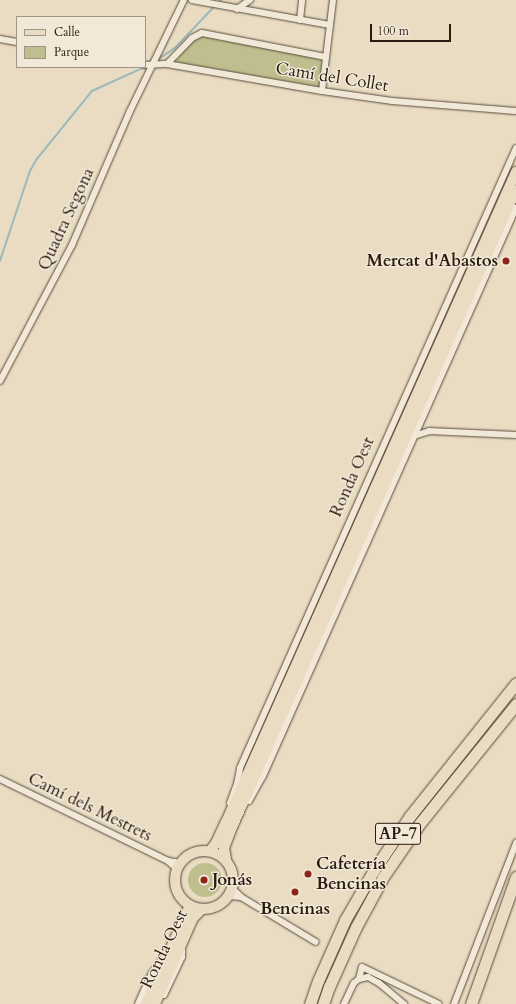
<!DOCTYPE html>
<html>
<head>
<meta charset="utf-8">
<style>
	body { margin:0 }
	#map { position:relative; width:516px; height:1004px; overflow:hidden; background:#e9dcc2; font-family:Cardo,serif }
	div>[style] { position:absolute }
	.green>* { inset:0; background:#bfbe8e }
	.round { border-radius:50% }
	.stream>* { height:1.5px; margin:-0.75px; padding:0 0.75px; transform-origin:0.75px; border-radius:0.75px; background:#9bb9bd }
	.roads { filter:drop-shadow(0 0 1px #594a3b) drop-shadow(0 0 1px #594a3b) }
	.street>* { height:6px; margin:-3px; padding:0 3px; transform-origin:3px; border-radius:3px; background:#f1e8d7 }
	.primary>* { height:10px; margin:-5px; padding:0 5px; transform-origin:5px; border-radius:5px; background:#e9dcc2 }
	.primary>.ring { margin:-5px; padding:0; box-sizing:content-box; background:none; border:10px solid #e9dcc2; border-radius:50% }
	.highway>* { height:11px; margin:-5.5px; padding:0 5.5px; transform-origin:5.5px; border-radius:5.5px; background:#e9dcc2 }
	.dots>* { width:11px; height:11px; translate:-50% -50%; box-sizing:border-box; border:2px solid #f1e8d7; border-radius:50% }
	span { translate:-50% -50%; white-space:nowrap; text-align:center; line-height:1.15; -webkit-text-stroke:3px #f1e8d7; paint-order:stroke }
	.shield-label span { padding:1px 3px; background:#f1e8d7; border:1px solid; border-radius:3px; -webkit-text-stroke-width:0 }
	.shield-label { font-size:16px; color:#29190e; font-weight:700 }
	.street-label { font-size:17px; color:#29190e }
	.poi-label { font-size:17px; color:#29190e; font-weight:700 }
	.right { translate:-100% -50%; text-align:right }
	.left { translate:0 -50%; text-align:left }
	.legend { position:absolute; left:16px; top:16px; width:130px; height:52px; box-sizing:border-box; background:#f1e8d7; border:1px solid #a19587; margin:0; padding:5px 7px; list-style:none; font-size:12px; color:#29190e }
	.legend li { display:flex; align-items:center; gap:8px; height:20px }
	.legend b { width:20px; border:1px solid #a19587 }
	.scale { position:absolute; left:370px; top:24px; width:81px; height:18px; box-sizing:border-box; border:2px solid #29190e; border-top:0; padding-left:5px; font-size:12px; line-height:14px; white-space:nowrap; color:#29190e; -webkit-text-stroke:3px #f1e8d7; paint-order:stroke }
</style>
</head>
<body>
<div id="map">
	<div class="green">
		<i style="clip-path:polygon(206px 36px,322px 59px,319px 87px,175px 62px,195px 38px)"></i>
		<i class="round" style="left:188px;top:863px;width:34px;height:34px"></i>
	</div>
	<div class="stream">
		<i style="left:218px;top:3px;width:4px;rotate:-45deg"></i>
		<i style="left:157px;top:60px;width:22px;rotate:-34deg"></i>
		<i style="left:175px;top:48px;width:58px;rotate:-46.4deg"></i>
		<i style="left:0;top:261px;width:95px;rotate:-71.6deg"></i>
		<i style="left:30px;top:171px;width:14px;rotate:-60deg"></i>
		<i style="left:37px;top:159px;width:87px;rotate:-51deg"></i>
		<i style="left:92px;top:91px;width:58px;rotate:-24.4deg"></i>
	</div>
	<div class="roads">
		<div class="street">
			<i style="left:192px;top:0;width:140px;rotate:10.3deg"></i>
			<i style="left:237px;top:9px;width:16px;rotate:-35deg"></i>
			<i style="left:300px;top:20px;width:20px;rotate:-84deg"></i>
			<i style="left:0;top:39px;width:17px;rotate:10deg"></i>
			<i style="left:167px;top:64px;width:36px;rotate:-46deg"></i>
			<i style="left:192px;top:38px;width:11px;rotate:-27deg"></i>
			<i style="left:202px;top:33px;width:126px;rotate:11deg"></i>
			<i style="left:145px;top:65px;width:22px;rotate:-3deg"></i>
			<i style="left:167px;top:64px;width:157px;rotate:9.9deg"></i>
			<i style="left:322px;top:91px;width:71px;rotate:8.1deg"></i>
			<i style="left:392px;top:101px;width:124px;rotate:4.6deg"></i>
			<i style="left:322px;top:91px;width:92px;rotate:-83.1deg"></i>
			<i style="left:0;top:381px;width:154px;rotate:-62.1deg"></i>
			<i style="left:72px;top:245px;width:146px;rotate:-66.6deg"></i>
			<i style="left:130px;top:111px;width:123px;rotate:-64.1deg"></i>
			<i style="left:414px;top:436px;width:16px;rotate:-18deg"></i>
			<i style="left:429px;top:431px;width:87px;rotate:2.6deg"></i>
			<i style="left:0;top:779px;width:187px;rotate:26deg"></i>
			<i style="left:168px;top:861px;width:12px;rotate:42deg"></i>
			<i style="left:249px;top:801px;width:29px;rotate:-61deg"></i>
			<i style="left:263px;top:776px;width:622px;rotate:-65.99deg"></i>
			<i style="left:230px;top:803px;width:20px;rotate:-70deg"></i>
			<i style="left:237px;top:784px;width:16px;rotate:-79deg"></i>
			<i style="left:240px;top:768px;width:30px;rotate:-66deg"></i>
			<i style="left:252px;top:741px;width:649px;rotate:-66deg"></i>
			<i style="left:168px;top:861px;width:13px;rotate:9deg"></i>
			<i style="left:232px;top:888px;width:13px;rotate:45deg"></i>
			<i style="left:241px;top:897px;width:87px;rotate:31deg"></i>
			<i style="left:229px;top:896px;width:12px;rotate:5deg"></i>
			<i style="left:359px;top:979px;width:12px;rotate:-76deg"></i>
			<i style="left:362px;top:967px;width:85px;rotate:25.7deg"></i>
			<i style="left:164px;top:995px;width:42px;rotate:-64.7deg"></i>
			<i style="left:182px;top:957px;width:9px;rotate:-90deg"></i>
			<i style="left:138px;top:1004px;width:34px;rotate:-66deg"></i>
			<i style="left:152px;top:973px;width:17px;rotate:-54deg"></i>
			<i style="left:344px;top:1004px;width:23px;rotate:-65deg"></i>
			<i style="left:354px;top:983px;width:6px;rotate:-39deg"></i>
			<i style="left:359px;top:979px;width:9px;rotate:-13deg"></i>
			<i style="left:368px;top:977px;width:13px;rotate:29deg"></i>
			<i style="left:379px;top:983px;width:33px;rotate:40deg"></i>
			<i style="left:454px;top:1004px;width:173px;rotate:-68.9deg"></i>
		</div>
		<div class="primary">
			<i style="left:210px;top:851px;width:10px;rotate:-53deg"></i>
			<i style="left:216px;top:843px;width:23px;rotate:-65deg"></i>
			<i style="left:226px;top:822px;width:712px;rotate:-65.96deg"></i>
			<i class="ring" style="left:175px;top:851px;width:48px;height:48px"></i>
			<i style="left:226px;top:859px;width:11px;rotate:-100deg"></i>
			<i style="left:224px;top:848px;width:25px;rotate:-69deg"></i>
			<i style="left:233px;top:825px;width:695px;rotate:-65.98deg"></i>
			<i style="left:146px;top:1004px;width:108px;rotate:-66deg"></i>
			<i style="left:155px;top:1004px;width:94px;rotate:-66.2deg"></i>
			<i style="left:193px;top:918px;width:13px;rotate:-45deg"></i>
		</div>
		<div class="highway">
			<i style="left:310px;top:1004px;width:24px;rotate:-71deg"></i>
			<i style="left:318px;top:981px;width:67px;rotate:-66.1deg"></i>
			<i style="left:345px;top:920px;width:58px;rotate:-59.9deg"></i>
			<i style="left:374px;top:870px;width:65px;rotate:-56.3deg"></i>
			<i style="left:410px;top:816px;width:170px;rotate:-51.4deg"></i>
			<i style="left:323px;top:1004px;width:18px;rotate:-71deg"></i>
			<i style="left:329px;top:987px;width:66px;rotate:-65.8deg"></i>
			<i style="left:356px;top:927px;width:57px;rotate:-61.6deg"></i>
			<i style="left:383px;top:877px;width:65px;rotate:-55.6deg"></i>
			<i style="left:420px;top:823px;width:153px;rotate:-51.1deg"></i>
			<i style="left:471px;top:1004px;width:135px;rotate:-70.5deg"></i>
		</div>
	</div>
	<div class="dots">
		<i style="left:506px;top:261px;background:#8f2418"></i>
		<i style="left:308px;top:874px;background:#8f2418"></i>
		<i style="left:204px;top:880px;background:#8f2418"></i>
		<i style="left:295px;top:892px;background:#8f2418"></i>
	</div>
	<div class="shield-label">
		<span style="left:398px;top:834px">AP-7</span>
	</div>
	<div class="street-label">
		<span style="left:332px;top:77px;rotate:9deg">Camí del Collet</span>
		<span style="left:66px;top:219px;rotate:-65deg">Quadra Segona</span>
		<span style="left:352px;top:477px;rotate:-66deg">Ronda Oest</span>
		<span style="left:90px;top:807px;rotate:26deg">Camí dels Mestrets</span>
		<span style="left:164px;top:949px;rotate:-64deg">Ronda Oest</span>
	</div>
	<div class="poi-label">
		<span class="right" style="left:498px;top:261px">Mercat d'Abastos</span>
		<span class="left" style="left:316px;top:874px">Cafetería<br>Bencinas</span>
		<span class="left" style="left:212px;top:880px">Jonás</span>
		<span style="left:295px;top:909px">Bencinas</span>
	</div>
	<ul class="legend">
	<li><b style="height:5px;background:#e9dcc2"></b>Calle</li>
	<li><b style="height:11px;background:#bfbe8e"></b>Parque</li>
	</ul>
	<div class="scale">100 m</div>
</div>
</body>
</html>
